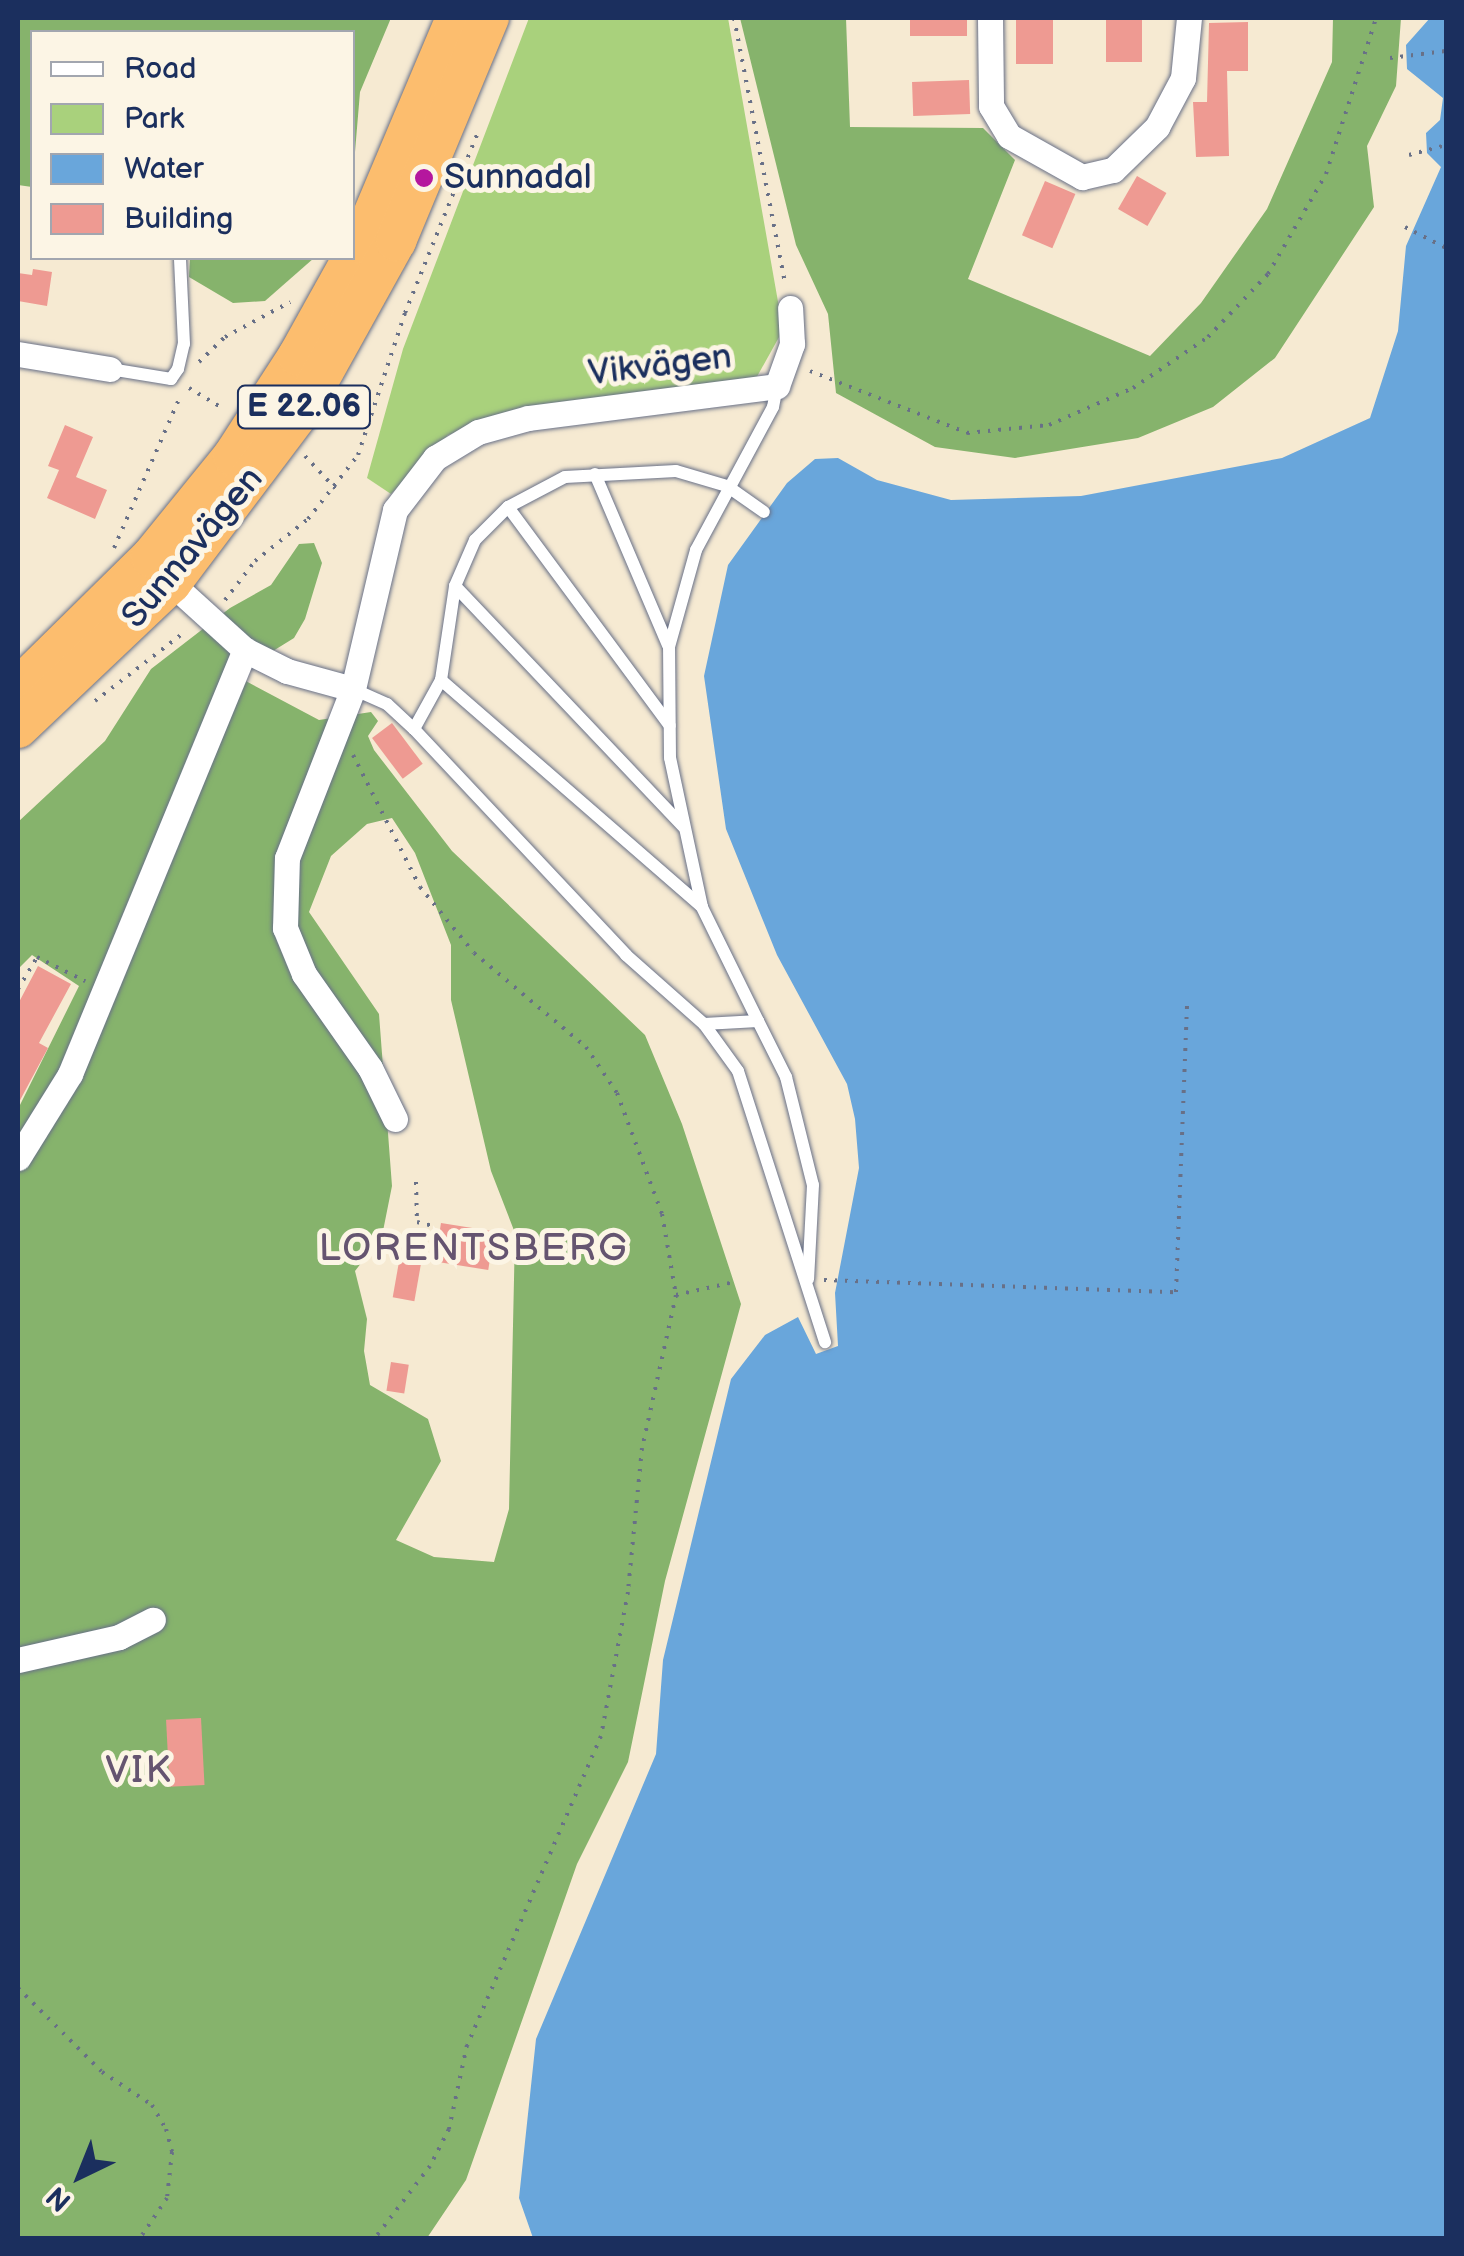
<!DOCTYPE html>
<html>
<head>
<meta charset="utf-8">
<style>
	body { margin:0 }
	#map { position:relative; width:1464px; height:2256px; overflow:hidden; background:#f6ead2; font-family:"Balsamiq Sans",sans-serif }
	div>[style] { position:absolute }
	.green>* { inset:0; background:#a9d17c }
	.forest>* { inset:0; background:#86b36c }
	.water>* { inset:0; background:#69a6db }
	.building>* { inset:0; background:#ee9a92; transform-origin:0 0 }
	.path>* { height:4px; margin-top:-2px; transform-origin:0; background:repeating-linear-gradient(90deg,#687087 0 2.5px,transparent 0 10.5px) }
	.roads { filter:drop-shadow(0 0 2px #687087) drop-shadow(0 0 2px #687087) }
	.service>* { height:12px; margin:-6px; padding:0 6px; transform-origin:6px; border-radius:6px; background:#fff }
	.minor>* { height:25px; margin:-12.5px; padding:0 12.5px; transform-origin:12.5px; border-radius:12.5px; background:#fff }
	.trunk>* { height:40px; margin:-20px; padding:0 20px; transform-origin:20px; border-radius:20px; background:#fcbd6e }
	.dots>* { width:28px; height:28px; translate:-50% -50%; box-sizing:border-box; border:5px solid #fcf5e5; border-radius:50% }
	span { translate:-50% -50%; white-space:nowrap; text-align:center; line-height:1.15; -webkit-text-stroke:10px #fcf5e5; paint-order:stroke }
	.shield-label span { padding:2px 8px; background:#fcf5e5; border:2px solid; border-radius:8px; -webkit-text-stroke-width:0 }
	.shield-label { font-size:32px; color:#1b2f5e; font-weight:700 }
	.poi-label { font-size:35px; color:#1b2f5e }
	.left { translate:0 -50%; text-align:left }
	.street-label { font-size:35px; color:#1b2f5e }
	.neighbourhood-label { font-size:38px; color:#655470; letter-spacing:2.5px }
	.frame { position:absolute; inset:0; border:20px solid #1b2f5e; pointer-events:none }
	.legend { position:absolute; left:30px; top:30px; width:325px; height:230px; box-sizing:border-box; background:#fcf5e5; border:2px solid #a2a6af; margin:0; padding:12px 18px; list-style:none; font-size:30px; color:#1b2f5e }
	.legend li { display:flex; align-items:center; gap:20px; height:50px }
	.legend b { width:50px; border:2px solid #a2a6af }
	.north { position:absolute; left:30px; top:2126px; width:100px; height:100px; -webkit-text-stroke:8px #fcf5e5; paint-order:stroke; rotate:223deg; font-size:28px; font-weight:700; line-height:40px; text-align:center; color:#1b2f5e }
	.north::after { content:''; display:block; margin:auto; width:35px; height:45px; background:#1b2f5e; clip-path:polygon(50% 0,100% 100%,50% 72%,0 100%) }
</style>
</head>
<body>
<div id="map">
	<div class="green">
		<i style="clip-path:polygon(529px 18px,728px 18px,783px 330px,754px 382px,526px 409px,448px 435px,391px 494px,367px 478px,403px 349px)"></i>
	</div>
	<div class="forest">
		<i style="clip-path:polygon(18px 18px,391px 18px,360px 92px,353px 176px,352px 32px,32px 32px,32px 187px,18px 185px)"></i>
		<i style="clip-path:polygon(740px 18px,846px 18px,850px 127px,983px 128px,1015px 160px,968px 279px,1150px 356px,1201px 303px,1267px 209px,1332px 62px,1333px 18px,1401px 18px,1396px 86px,1367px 146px,1374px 207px,1275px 358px,1213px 407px,1138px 438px,1015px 458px,935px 447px,836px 393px,828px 314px,796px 245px)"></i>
		<i style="clip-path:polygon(190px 258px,314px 258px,265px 301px,233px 303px,189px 277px)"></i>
		<i style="clip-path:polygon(evenodd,314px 543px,322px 563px,305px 619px,294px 638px,273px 651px,256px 645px,242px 679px,319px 720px,371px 712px,378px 721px,368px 736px,374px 750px,452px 851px,645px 1035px,682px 1124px,741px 1304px,665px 1581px,628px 1762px,577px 1864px,466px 2180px,427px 2238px,18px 2238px,18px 1109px,79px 986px,32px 955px,18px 969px,18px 822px,105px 741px,151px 669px,230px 608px,271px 585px,299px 544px,314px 543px,392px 818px,415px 853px,451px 945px,451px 1000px,491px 1171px,515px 1233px,509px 1509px,494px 1562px,434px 1557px,396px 1540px,441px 1461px,428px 1419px,370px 1385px,364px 1351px,367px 1319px,355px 1271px,382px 1236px,392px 1186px,379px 1014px,309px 912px,331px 856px,367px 824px,392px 818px)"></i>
	</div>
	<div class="water">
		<i style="clip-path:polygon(1430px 18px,1446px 18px,1446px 2238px,533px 2238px,519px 2198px,536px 2039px,656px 1754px,663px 1660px,731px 1379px,765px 1335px,798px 1317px,816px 1354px,838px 1346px,835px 1293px,859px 1168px,855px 1119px,847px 1084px,777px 955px,726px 829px,704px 676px,728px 565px,787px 483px,815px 459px,838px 458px,877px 480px,951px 500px,1081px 496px,1282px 458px,1370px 418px,1398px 331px,1406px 246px,1441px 167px,1427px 153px,1426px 133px,1440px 120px,1443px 98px,1407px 69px,1406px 45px)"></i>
	</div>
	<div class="building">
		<i style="left:910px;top:18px;width:57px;height:18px"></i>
		<i style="left:1016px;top:18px;width:37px;height:46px"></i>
		<i style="left:1106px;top:18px;width:36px;height:44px"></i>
		<i style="clip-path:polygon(1248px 22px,1248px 71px,1227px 71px,1229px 156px,1196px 157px,1193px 102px,1207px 102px,1209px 23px)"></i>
		<i style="left:969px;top:80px;width:34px;height:57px;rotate:88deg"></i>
		<i style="left:1137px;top:176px;width:34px;height:38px;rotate:30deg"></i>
		<i style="left:1045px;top:181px;width:33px;height:59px;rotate:23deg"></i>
		<i style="clip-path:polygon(33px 269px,52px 272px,47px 306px,18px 301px,18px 273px,32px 275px)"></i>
		<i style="clip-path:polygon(65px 425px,93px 437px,76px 477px,107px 490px,95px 519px,47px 498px,59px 470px,48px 466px)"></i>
		<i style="left:392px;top:723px;width:51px;height:25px;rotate:53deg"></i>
		<i style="clip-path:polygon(38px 966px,71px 984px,39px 1043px,48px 1048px,18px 1104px,18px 1004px)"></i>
		<i style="left:441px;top:1223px;width:54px;height:39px;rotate:9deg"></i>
		<i style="left:400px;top:1256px;width:22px;height:42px;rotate:10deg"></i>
		<i style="left:391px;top:1362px;width:18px;height:29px;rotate:9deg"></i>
		<i style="left:201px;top:1718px;width:67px;height:35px;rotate:87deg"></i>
	</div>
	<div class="path">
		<i style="left:734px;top:18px;width:269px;rotate:79.1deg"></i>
		<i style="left:1390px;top:58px;width:56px;rotate:-7.1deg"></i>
		<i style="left:1409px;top:155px;width:38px;rotate:-15deg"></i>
		<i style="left:1405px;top:227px;width:46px;rotate:27.1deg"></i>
		<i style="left:199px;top:362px;width:36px;rotate:-44deg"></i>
		<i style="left:225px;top:337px;width:74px;rotate:-28.3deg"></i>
		<i style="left:810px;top:371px;width:169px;rotate:21.5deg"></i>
		<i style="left:967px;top:433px;width:82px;rotate:-5.6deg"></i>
		<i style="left:1049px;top:425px;width:92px;rotate:-23.8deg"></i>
		<i style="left:1133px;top:388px;width:91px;rotate:-34.2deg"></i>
		<i style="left:1208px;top:337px;width:87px;rotate:-46.4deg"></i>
		<i style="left:1268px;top:274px;width:116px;rotate:-59.9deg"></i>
		<i style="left:1326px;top:174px;width:164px;rotate:-72.2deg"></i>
		<i style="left:189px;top:388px;width:41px;rotate:31deg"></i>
		<i style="left:305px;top:456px;width:45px;rotate:46.8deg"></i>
		<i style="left:114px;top:548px;width:165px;rotate:-66.4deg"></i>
		<i style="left:225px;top:600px;width:49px;rotate:-52.4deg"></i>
		<i style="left:255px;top:561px;width:68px;rotate:-38.4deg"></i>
		<i style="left:308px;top:519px;width:81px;rotate:-52deg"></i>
		<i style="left:358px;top:455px;width:150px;rotate:-71.7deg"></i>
		<i style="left:405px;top:313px;width:197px;rotate:-68deg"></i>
		<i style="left:95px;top:701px;width:115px;rotate:-37.6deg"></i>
		<i style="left:353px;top:755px;width:148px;rotate:63.1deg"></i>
		<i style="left:420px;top:887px;width:85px;rotate:50.7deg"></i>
		<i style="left:474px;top:953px;width:146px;rotate:40deg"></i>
		<i style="left:586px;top:1047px;width:55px;rotate:56deg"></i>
		<i style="left:617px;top:1093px;width:129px;rotate:69.6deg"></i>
		<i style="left:662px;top:1214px;width:82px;rotate:80.2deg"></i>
		<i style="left:676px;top:1295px;width:157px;rotate:102.5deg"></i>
		<i style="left:642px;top:1448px;width:145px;rotate:95.6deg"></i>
		<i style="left:628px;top:1592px;width:147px;rotate:100.6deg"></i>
		<i style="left:601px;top:1736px;width:337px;rotate:113.4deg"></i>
		<i style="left:467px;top:2045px;width:86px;rotate:102.1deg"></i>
		<i style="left:449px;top:2129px;width:42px;rotate:117.2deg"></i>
		<i style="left:430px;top:2166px;width:91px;rotate:127.4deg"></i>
		<i style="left:18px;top:989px;width:37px;rotate:-59deg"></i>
		<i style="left:37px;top:957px;width:54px;rotate:26.6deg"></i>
		<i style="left:416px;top:1182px;width:40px;rotate:88.6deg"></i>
		<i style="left:417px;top:1222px;width:16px;rotate:14deg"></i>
		<i style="left:824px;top:1280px;width:352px;rotate:2deg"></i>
		<i style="left:1176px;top:1292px;width:292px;rotate:-87.8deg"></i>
		<i style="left:676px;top:1295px;width:59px;rotate:-12.6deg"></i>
		<i style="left:18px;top:1931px;width:25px;rotate:90deg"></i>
		<i style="left:18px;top:1988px;width:119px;rotate:45deg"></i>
		<i style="left:102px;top:2072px;width:60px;rotate:33.4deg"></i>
		<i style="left:152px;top:2105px;width:28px;rotate:60deg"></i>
		<i style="left:166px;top:2129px;width:24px;rotate:75deg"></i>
		<i style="left:172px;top:2152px;width:46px;rotate:96.2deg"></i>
		<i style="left:167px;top:2198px;width:48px;rotate:124deg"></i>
	</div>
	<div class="roads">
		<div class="service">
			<i style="left:110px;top:369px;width:62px;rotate:9.3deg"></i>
			<i style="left:171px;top:379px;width:12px;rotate:-55deg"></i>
			<i style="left:178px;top:369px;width:26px;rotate:-77deg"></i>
			<i style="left:184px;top:344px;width:86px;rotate:-92.7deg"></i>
			<i style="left:595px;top:474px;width:186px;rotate:66.9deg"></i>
			<i style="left:508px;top:507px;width:272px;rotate:53.5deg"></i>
			<i style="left:455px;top:586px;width:332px;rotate:46.5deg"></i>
			<i style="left:441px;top:680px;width:346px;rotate:41deg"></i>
			<i style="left:353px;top:689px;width:37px;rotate:24deg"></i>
			<i style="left:387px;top:704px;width:37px;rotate:43deg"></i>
			<i style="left:414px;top:729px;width:310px;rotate:46.8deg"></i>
			<i style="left:626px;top:955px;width:104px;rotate:41.5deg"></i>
			<i style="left:704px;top:1024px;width:54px;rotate:-3.2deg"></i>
			<i style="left:758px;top:1021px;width:127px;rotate:-116.2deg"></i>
			<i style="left:702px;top:907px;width:152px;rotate:-102.1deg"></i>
			<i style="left:670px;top:758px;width:111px;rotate:-90.5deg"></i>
			<i style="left:669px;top:647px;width:101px;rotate:-74.4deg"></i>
			<i style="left:696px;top:550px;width:162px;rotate:-61.7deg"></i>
			<i style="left:773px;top:407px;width:21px;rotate:-79deg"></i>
			<i style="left:414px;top:729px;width:56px;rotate:-61.1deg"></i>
			<i style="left:441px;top:680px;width:95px;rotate:-81.5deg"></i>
			<i style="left:455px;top:586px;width:50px;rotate:-66.5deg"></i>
			<i style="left:475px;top:540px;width:47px;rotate:-45deg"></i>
			<i style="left:508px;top:507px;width:64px;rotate:-27.8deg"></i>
			<i style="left:565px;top:477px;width:111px;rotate:-3.1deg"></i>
			<i style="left:676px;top:471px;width:53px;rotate:16.4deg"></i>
			<i style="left:727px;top:486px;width:45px;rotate:35.1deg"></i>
			<i style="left:758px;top:1021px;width:63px;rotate:63.4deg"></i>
			<i style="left:786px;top:1077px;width:111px;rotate:76deg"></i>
			<i style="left:813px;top:1185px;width:94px;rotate:93deg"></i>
			<i style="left:704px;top:1024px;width:58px;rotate:54.1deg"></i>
			<i style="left:738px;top:1071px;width:285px;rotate:72.2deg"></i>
		</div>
		<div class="minor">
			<i style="left:990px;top:18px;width:88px;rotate:89.3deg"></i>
			<i style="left:991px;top:106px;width:35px;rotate:59deg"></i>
			<i style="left:1009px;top:136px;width:84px;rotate:29.3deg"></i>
			<i style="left:1082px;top:177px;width:32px;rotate:-13deg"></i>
			<i style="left:1113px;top:170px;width:62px;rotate:-44.3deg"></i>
			<i style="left:1157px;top:127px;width:55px;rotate:-62deg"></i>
			<i style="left:1183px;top:78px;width:60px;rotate:-84.3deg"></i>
			<i style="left:18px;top:354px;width:93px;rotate:9.3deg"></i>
			<i style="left:171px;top:583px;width:100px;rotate:42.2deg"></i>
			<i style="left:395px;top:1119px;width:57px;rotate:-116.1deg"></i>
			<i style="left:370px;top:1068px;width:115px;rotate:-125.1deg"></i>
			<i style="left:304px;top:974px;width:50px;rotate:-112.4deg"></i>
			<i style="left:285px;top:928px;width:70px;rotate:-88.4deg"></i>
			<i style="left:287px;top:858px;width:181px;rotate:-68.7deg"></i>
			<i style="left:353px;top:689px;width:184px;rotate:-76.8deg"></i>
			<i style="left:395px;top:510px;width:66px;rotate:-52.4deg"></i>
			<i style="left:435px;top:458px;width:50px;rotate:-31.2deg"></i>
			<i style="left:478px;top:432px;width:52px;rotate:-15.6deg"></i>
			<i style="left:528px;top:418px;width:251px;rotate:-7.3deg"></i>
			<i style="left:777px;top:386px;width:45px;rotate:-70.3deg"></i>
			<i style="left:792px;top:344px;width:36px;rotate:-93deg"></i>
			<i style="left:18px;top:1158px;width:99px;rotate:-58.2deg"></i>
			<i style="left:70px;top:1074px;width:459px;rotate:-67.6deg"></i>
			<i style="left:245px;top:650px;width:47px;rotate:26.6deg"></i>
			<i style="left:287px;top:671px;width:68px;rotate:15.3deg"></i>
			<i style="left:18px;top:1660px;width:104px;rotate:-12.8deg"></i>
			<i style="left:119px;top:1637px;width:38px;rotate:-27deg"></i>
		</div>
		<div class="trunk">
			<i style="left:18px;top:688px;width:187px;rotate:-44.6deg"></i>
			<i style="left:151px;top:557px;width:130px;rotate:-50.9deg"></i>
			<i style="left:233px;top:456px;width:119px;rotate:-57deg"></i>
			<i style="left:298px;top:356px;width:129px;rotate:-60.9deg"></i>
			<i style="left:361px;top:243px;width:244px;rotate:-67.1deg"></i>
			<i style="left:18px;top:728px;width:211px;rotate:-43.5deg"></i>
			<i style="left:171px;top:583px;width:223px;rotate:-53deg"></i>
			<i style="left:305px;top:405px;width:188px;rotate:-61deg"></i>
			<i style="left:396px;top:241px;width:242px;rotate:-67.4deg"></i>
		</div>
	</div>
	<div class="dots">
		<i style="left:424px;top:178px;background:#b5179e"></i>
	</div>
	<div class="shield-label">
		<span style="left:304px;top:407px">E 22.06</span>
	</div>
	<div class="poi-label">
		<span class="left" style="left:444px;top:178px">Sunnadal</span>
	</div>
	<div class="street-label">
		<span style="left:660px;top:366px;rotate:-7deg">Vikvägen</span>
		<span style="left:193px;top:548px;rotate:-50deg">Sunnavägen</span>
	</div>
	<div class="neighbourhood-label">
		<span style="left:474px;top:1249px">LORENTSBERG</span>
		<span style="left:139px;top:1771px">VIK</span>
	</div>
	<div class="frame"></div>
	<ul class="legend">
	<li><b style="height:12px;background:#fff"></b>Road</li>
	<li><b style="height:28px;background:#a9d17c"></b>Park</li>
	<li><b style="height:28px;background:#69a6db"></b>Water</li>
	<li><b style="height:28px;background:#ee9a92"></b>Building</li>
	</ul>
	<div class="north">N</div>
</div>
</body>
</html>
